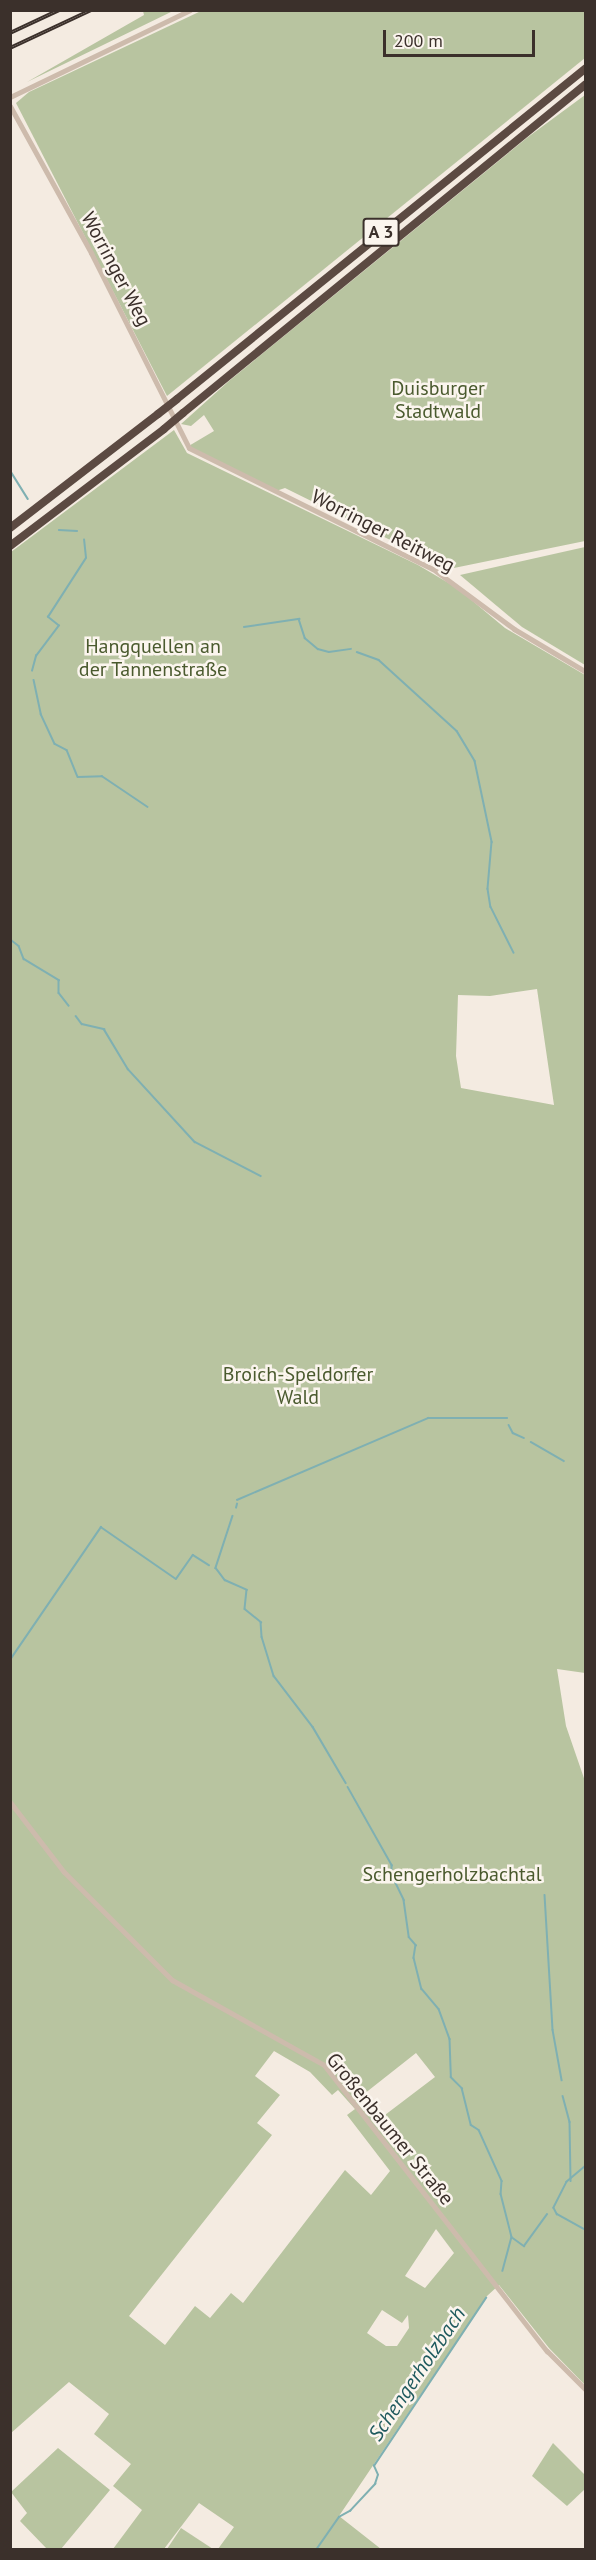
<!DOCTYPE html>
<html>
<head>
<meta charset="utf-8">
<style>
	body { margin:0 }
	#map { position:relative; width:596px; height:2560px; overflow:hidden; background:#f4ebe1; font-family:"PT Sans",sans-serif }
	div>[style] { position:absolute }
	.green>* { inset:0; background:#b8c4a0 }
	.stream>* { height:1.5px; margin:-0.75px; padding:0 0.75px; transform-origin:0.75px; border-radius:0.75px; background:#7fb0b2 }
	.minor>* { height:5px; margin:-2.5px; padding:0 2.5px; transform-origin:2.5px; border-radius:2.5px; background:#cdbbac }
	.highway>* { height:8px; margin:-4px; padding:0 4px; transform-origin:4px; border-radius:4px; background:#5c4a42 }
	.rail>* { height:4px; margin-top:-2px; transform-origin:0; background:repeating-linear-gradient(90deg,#fbf5ee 0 4.5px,#3b302b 0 9px); box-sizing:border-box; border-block:2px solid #3b302b }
	.highway-bridge>* { height:8px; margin:-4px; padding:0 4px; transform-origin:4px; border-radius:4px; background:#5c4a42 }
	span { translate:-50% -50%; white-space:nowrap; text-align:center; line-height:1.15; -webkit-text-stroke:5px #fbf5ee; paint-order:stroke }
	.shield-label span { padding:2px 4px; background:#fbf5ee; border:2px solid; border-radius:4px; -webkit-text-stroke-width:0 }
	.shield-label { font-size:18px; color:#3b302b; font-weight:700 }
	.street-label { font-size:20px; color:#3b302b }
	.park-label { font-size:20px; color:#4a5a2e }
	.water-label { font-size:21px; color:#1f5a5e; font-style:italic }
	.frame { position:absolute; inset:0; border:12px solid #3b302b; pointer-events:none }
	.scale { position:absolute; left:383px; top:30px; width:152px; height:27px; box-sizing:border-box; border:3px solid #3b302b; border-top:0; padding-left:8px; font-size:18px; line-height:21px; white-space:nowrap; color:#3b302b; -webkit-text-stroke:4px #fbf5ee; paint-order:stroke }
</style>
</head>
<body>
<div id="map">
	<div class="green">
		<i style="clip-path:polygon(143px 11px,173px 11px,27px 82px,144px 15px)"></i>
		<i style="clip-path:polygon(201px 11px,585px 11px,585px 58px,167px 396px,16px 103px,29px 92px)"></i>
		<i style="clip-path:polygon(585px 95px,585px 541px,449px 569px,285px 488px,276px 491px,187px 447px,214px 431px,204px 415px,191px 426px,181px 424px,229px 381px,528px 137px)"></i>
		<i style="clip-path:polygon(evenodd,174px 430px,187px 453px,418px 565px,457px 588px,505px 628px,585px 675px,585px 1673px,557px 1669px,566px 1726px,586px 1784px,585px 2385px,549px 2348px,499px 2285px,487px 2296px,339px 2516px,381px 2549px,218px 2549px,234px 2527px,199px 2503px,164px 2549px,113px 2549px,142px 2510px,113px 2486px,131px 2464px,94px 2434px,109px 2414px,69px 2382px,11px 2433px,11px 552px,174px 430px,537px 989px,554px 1105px,461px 1088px,456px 1056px,458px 995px,490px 996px,537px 989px,174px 430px,274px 2051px,310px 2072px,332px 2095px,338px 2090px,355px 2109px,347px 2115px,390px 2171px,371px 2195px,345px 2170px,243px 2303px,231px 2293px,210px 2318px,195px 2306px,165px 2345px,129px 2316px,272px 2135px,257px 2123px,280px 2095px,255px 2076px,274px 2051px,174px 430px,416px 2053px,435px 2077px,381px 2118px,364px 2094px,416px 2053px,174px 430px,436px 2229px,454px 2253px,425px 2288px,405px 2276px,436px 2229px,174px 430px,382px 2310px,402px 2323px,408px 2315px,409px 2328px,397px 2346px,386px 2346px,367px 2333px,382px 2310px)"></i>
		<i style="clip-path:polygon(585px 547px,585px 665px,522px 627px,460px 575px)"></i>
		<i style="clip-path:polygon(553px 2443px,585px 2475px,585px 2489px,567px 2506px,532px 2476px)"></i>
		<i style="clip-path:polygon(58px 2448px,110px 2490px,61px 2549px,47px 2549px,20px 2521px,27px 2513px,11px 2492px)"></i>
		<i style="clip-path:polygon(181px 2528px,213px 2549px,167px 2549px)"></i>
	</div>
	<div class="stream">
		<i style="left:10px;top:470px;width:34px;rotate:58deg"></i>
		<i style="left:59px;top:530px;width:18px;rotate:3deg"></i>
		<i style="left:244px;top:627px;width:56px;rotate:-8.3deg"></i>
		<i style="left:299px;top:619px;width:20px;rotate:72deg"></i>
		<i style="left:305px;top:638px;width:17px;rotate:40deg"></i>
		<i style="left:318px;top:649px;width:11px;rotate:15deg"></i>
		<i style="left:329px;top:652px;width:22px;rotate:-8deg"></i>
		<i style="left:357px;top:652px;width:23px;rotate:20deg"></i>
		<i style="left:379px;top:660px;width:105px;rotate:42.3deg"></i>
		<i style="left:457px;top:731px;width:35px;rotate:59deg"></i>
		<i style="left:475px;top:761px;width:83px;rotate:78.1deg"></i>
		<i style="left:492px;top:842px;width:47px;rotate:94.9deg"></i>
		<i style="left:488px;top:889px;width:18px;rotate:81deg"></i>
		<i style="left:491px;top:907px;width:51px;rotate:63.4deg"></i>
		<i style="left:32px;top:671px;width:16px;rotate:-75deg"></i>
		<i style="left:36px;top:656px;width:38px;rotate:-53deg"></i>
		<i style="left:59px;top:626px;width:14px;rotate:-141deg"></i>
		<i style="left:48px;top:617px;width:70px;rotate:-57.2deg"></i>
		<i style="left:86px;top:558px;width:18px;rotate:-96deg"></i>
		<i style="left:34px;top:680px;width:35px;rotate:78deg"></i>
		<i style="left:41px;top:714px;width:33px;rotate:65deg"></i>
		<i style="left:55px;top:744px;width:13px;rotate:27deg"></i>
		<i style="left:67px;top:750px;width:29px;rotate:68deg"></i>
		<i style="left:78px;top:777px;width:24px;rotate:-2deg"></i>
		<i style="left:102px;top:776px;width:55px;rotate:34deg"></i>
		<i style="left:10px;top:939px;width:11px;rotate:38deg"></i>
		<i style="left:19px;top:946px;width:14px;rotate:69deg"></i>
		<i style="left:24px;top:959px;width:41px;rotate:31deg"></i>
		<i style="left:59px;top:980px;width:13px;rotate:90deg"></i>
		<i style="left:59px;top:993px;width:16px;rotate:52deg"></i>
		<i style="left:76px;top:1016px;width:10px;rotate:53deg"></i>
		<i style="left:82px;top:1024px;width:23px;rotate:13deg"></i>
		<i style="left:104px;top:1029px;width:47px;rotate:59deg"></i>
		<i style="left:128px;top:1069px;width:99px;rotate:47.5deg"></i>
		<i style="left:195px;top:1142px;width:74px;rotate:27.3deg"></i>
		<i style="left:509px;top:1425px;width:9px;rotate:63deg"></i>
		<i style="left:513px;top:1433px;width:12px;rotate:24deg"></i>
		<i style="left:531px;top:1442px;width:38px;rotate:30deg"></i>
		<i style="left:237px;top:1500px;width:208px;rotate:-23.2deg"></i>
		<i style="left:428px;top:1418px;width:79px"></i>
		<i style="left:236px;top:1508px;width:4px;rotate:-76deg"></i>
		<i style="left:233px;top:1516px;width:55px;rotate:108.1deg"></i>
		<i style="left:216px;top:1568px;width:15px;rotate:53deg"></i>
		<i style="left:225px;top:1580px;width:24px;rotate:24deg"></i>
		<i style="left:247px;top:1590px;width:19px;rotate:96deg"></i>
		<i style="left:245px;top:1609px;width:21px;rotate:39deg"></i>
		<i style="left:261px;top:1622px;width:15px;rotate:86deg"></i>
		<i style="left:262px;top:1637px;width:41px;rotate:72.9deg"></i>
		<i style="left:274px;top:1676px;width:64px;rotate:52.6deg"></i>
		<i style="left:313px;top:1727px;width:65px;rotate:59.5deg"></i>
		<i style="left:10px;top:1660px;width:161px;rotate:-55.6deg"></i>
		<i style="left:101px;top:1527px;width:91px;rotate:34.7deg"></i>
		<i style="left:176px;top:1579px;width:29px;rotate:-55deg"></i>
		<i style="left:193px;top:1555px;width:19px;rotate:32deg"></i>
		<i style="left:348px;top:1787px;width:90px;rotate:60.6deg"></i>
		<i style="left:392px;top:1865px;width:10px;rotate:90deg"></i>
		<i style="left:392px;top:1875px;width:28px;rotate:64deg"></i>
		<i style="left:404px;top:1900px;width:37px;rotate:82deg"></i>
		<i style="left:409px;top:1937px;width:11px;rotate:49deg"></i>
		<i style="left:416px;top:1945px;width:13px;rotate:99deg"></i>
		<i style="left:414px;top:1958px;width:32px;rotate:76deg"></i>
		<i style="left:422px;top:1989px;width:26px;rotate:50deg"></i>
		<i style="left:439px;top:2009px;width:32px;rotate:70deg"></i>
		<i style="left:450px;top:2039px;width:38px;rotate:88deg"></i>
		<i style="left:451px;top:2077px;width:16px;rotate:45deg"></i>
		<i style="left:462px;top:2088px;width:38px;rotate:76deg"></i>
		<i style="left:471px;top:2125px;width:9px;rotate:32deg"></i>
		<i style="left:479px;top:2130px;width:56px;rotate:65.7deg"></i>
		<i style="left:502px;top:2181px;width:13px;rotate:94deg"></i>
		<i style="left:501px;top:2194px;width:44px;rotate:75.7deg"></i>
		<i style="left:512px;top:2237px;width:35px;rotate:105deg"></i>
		<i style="left:586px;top:1847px;width:49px;rotate:90deg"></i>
		<i style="left:545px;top:1895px;width:135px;rotate:86.6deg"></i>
		<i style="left:553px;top:2030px;width:51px;rotate:79.8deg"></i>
		<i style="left:563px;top:2096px;width:27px;rotate:75deg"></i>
		<i style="left:570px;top:2122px;width:59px;rotate:89deg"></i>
		<i style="left:586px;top:2166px;width:25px;rotate:140deg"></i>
		<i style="left:567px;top:2182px;width:29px;rotate:117deg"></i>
		<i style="left:554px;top:2208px;width:7px;rotate:63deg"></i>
		<i style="left:557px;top:2214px;width:33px;rotate:29deg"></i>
		<i style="left:513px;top:2238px;width:14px;rotate:36deg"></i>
		<i style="left:524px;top:2246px;width:39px;rotate:-54deg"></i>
		<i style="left:316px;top:2550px;width:40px;rotate:-55.1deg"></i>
		<i style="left:339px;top:2517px;width:13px;rotate:-29deg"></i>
		<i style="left:350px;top:2511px;width:37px;rotate:-47deg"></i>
		<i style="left:375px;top:2484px;width:9px;rotate:-72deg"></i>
		<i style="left:378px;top:2475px;width:10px;rotate:-114deg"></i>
		<i style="left:374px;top:2466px;width:202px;rotate:-56.3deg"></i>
	</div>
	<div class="minor">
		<i style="left:10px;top:97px;width:200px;rotate:-25.8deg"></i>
		<i style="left:10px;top:106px;width:168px;rotate:61.1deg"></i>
		<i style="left:91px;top:253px;width:218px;rotate:63.3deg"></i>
		<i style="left:189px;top:448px;width:272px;rotate:26.4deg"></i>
		<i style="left:433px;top:569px;width:101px;rotate:36.5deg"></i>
		<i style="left:514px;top:629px;width:84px;rotate:30.8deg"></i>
		<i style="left:10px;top:1802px;width:88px;rotate:52.4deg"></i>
		<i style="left:64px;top:1872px;width:153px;rotate:45deg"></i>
		<i style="left:172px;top:1980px;width:174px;rotate:29.2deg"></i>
		<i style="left:324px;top:2065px;width:363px;rotate:52.1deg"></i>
		<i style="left:547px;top:2351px;width:55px;rotate:45deg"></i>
	</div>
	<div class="highway">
		<i style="left:177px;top:399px;width:526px;rotate:-38.98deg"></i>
		<i style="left:183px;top:413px;width:520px;rotate:-39.23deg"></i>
		<i style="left:10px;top:528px;width:187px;rotate:-37.6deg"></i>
		<i style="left:10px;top:546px;width:193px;rotate:-37.2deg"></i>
	</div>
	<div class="rail">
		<i style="left:10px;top:33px;width:54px;rotate:-25.1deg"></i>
		<i style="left:10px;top:48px;width:89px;rotate:-25.1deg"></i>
	</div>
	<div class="highway-bridge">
		<i style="left:158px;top:414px;width:24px;rotate:-38deg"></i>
		<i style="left:164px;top:429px;width:25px;rotate:-40deg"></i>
	</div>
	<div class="shield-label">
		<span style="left:381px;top:232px">A 3</span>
	</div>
	<div class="street-label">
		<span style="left:116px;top:269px;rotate:62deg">Worringer Weg</span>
		<span style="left:383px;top:531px;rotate:27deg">Worringer Reitweg</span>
		<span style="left:390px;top:2129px;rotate:51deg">Großenbaumer Straße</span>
	</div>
	<div class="park-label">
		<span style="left:438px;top:400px">Duisburger<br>Stadtwald</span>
		<span style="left:153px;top:658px">Hangquellen an<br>der Tannenstraße</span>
		<span style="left:298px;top:1386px">Broich-Speldorfer<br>Wald</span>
		<span style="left:452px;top:1874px">Schengerholzbachtal</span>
	</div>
	<div class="water-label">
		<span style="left:417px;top:2374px;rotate:-56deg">Schengerholzbach</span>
	</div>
	<div class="frame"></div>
	<div class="scale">200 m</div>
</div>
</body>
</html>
